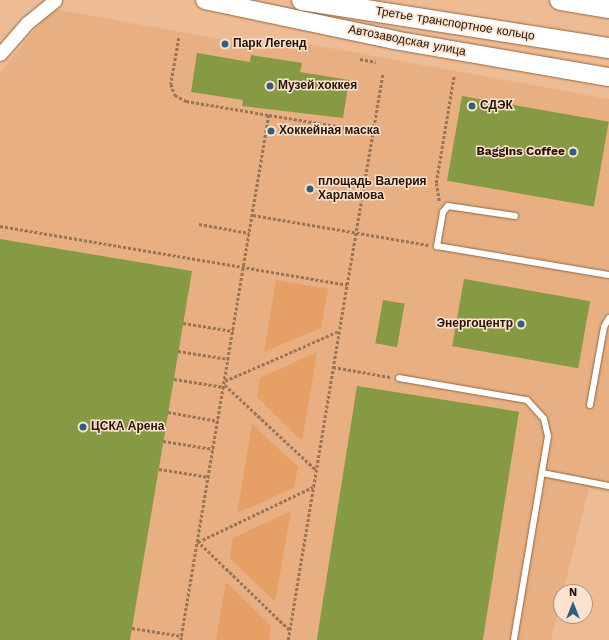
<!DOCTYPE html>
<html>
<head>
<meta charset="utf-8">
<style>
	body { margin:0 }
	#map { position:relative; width:609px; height:640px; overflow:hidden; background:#eebc94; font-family:"Work Sans",sans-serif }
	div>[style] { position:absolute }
	.built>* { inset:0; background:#e7af82 }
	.green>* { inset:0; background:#e69f64 }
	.building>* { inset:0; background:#869943; transform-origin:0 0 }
	.path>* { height:2.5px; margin-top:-1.25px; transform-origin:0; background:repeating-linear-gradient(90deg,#997558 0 3px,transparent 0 5px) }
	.roads { filter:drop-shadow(0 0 1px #946742) drop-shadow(0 0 1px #946742) }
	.lane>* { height:6px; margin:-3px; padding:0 3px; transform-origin:3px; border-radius:3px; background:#fff }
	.street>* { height:13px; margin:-6.5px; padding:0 6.5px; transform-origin:6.5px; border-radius:6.5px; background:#fff }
	.secondary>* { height:18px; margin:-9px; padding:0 9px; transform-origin:9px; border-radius:9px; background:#fff }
	.primary>* { height:20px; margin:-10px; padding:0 10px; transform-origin:10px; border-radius:10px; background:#fff }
	.dots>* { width:11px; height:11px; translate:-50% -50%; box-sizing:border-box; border:2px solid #fde3cf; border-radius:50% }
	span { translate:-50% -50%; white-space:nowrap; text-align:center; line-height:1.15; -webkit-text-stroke:3px #fde3cf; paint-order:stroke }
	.street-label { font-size:12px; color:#241204 }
	.poi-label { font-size:12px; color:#241204; font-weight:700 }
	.left { translate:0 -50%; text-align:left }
	.right { translate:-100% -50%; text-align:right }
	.north { position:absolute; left:553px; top:584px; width:40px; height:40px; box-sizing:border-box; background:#fde3cf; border:1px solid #a68f7e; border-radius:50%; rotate:0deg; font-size:11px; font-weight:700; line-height:16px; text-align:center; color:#241204 }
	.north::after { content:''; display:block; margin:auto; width:14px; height:18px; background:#305f7e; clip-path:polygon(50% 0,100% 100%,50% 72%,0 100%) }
</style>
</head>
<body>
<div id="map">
	<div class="built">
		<i style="clip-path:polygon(55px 9px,246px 44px,308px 44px,609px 99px,609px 493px,589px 488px,551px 640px,0 640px,0 73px,48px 13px)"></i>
	</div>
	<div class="green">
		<i style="clip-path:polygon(276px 280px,328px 289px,321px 328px,264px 352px)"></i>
		<i style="clip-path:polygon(317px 352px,302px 441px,257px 397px,260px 378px)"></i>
		<i style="clip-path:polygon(252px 424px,298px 467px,294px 488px,237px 513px)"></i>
		<i style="clip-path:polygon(291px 511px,275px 602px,230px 558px,233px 538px)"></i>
		<i style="clip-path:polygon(226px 582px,271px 626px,269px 640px,216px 640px)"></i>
	</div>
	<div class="building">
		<i style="clip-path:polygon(197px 53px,250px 62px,251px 55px,302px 63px,300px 72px,349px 80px,343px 118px,242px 106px,243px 100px,191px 92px)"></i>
		<i style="left:462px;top:96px;width:149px;height:86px;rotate:10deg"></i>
		<i style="clip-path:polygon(0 239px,192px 271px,130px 640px,0 640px)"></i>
		<i style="left:464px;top:279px;width:128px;height:68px;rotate:10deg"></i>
		<i style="left:383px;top:300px;width:22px;height:44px;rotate:10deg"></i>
		<i style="left:357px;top:386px;width:164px;height:257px;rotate:9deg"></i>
	</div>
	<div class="path">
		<i style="left:179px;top:38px;width:47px;rotate:99.9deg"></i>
		<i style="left:171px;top:84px;width:12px;rotate:70deg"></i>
		<i style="left:175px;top:95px;width:13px;rotate:29deg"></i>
		<i style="left:186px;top:101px;width:84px;rotate:9.6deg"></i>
		<i style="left:269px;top:115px;width:532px;rotate:99.52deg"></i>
		<i style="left:360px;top:59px;width:16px;rotate:11deg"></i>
		<i style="left:269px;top:115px;width:105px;rotate:9.3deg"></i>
		<i style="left:439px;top:201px;width:18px;rotate:-99deg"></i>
		<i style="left:436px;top:183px;width:109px;rotate:-80.5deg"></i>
		<i style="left:253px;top:215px;width:178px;rotate:9.7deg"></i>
		<i style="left:199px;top:224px;width:51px;rotate:10.2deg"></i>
		<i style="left:0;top:226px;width:352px;rotate:9.6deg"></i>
		<i style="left:347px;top:285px;width:215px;rotate:-80.4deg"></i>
		<i style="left:183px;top:323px;width:51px;rotate:9.1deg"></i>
		<i style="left:178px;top:351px;width:51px;rotate:9.1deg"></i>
		<i style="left:333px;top:367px;width:58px;rotate:10deg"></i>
		<i style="left:174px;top:379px;width:51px;rotate:9.1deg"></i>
		<i style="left:225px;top:381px;width:124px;rotate:-23.7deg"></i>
		<i style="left:225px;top:385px;width:125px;rotate:43deg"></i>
		<i style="left:168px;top:412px;width:51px;rotate:10.2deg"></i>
		<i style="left:163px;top:441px;width:51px;rotate:9.1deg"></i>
		<i style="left:159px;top:469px;width:51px;rotate:9.1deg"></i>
		<i style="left:132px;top:628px;width:51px;rotate:9.1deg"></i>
		<i style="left:289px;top:630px;width:127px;rotate:-136deg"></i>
		<i style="left:198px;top:542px;width:127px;rotate:-25.6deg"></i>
		<i style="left:288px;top:640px;width:360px;rotate:-80.6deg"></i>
	</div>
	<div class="roads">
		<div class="lane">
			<i style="left:515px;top:216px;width:68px;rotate:-171.5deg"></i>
			<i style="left:448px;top:206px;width:8px;rotate:130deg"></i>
			<i style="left:443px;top:212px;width:35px;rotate:100deg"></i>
			<i style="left:437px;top:246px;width:174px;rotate:9.6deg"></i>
			<i style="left:399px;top:378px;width:130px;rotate:9.8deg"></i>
			<i style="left:527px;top:400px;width:25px;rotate:48deg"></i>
			<i style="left:544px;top:419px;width:17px;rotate:77deg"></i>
			<i style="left:548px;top:436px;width:207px;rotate:99.5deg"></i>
			<i style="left:590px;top:405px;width:79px;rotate:-79.8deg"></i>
			<i style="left:604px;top:327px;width:10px;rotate:-61deg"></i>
			<i style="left:542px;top:473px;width:68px;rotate:11deg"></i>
		</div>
		<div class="street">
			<i style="left:0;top:54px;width:41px;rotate:-48.9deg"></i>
			<i style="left:27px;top:23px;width:36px;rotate:-39deg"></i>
		</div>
		<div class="secondary">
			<i style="left:205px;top:0;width:193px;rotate:11.9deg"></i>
			<i style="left:394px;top:40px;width:218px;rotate:9.8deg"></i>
		</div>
		<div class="primary">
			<i style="left:302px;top:0;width:311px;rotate:8.9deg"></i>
			<i style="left:560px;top:0;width:50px;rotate:9.3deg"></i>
		</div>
	</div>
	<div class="dots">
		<i style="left:225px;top:44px;background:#305f7e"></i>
		<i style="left:270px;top:86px;background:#305f7e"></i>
		<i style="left:472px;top:106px;background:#305f7e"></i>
		<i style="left:271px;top:131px;background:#305f7e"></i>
		<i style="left:573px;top:152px;background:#305f7e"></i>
		<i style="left:310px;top:189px;background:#305f7e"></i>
		<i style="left:521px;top:324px;background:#305f7e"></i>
		<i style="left:83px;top:427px;background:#305f7e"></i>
	</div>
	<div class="street-label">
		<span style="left:455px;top:24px;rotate:9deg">Третье транспортное кольцо</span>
		<span style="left:407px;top:41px;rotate:11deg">Автозаводская улица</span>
	</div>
	<div class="poi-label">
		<span class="left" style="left:233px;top:44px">Парк Легенд</span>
		<span class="left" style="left:278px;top:86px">Музей хоккея</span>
		<span class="left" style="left:480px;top:106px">СДЭК</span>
		<span class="left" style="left:279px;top:131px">Хоккейная маска</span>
		<span class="right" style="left:565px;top:152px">Baggins Coffee</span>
		<span class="left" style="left:318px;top:189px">площадь Валерия<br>Харламова</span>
		<span class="right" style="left:513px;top:324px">Энергоцентр</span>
		<span class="left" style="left:91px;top:427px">ЦСКА Арена</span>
	</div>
	<div class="north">N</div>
</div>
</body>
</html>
